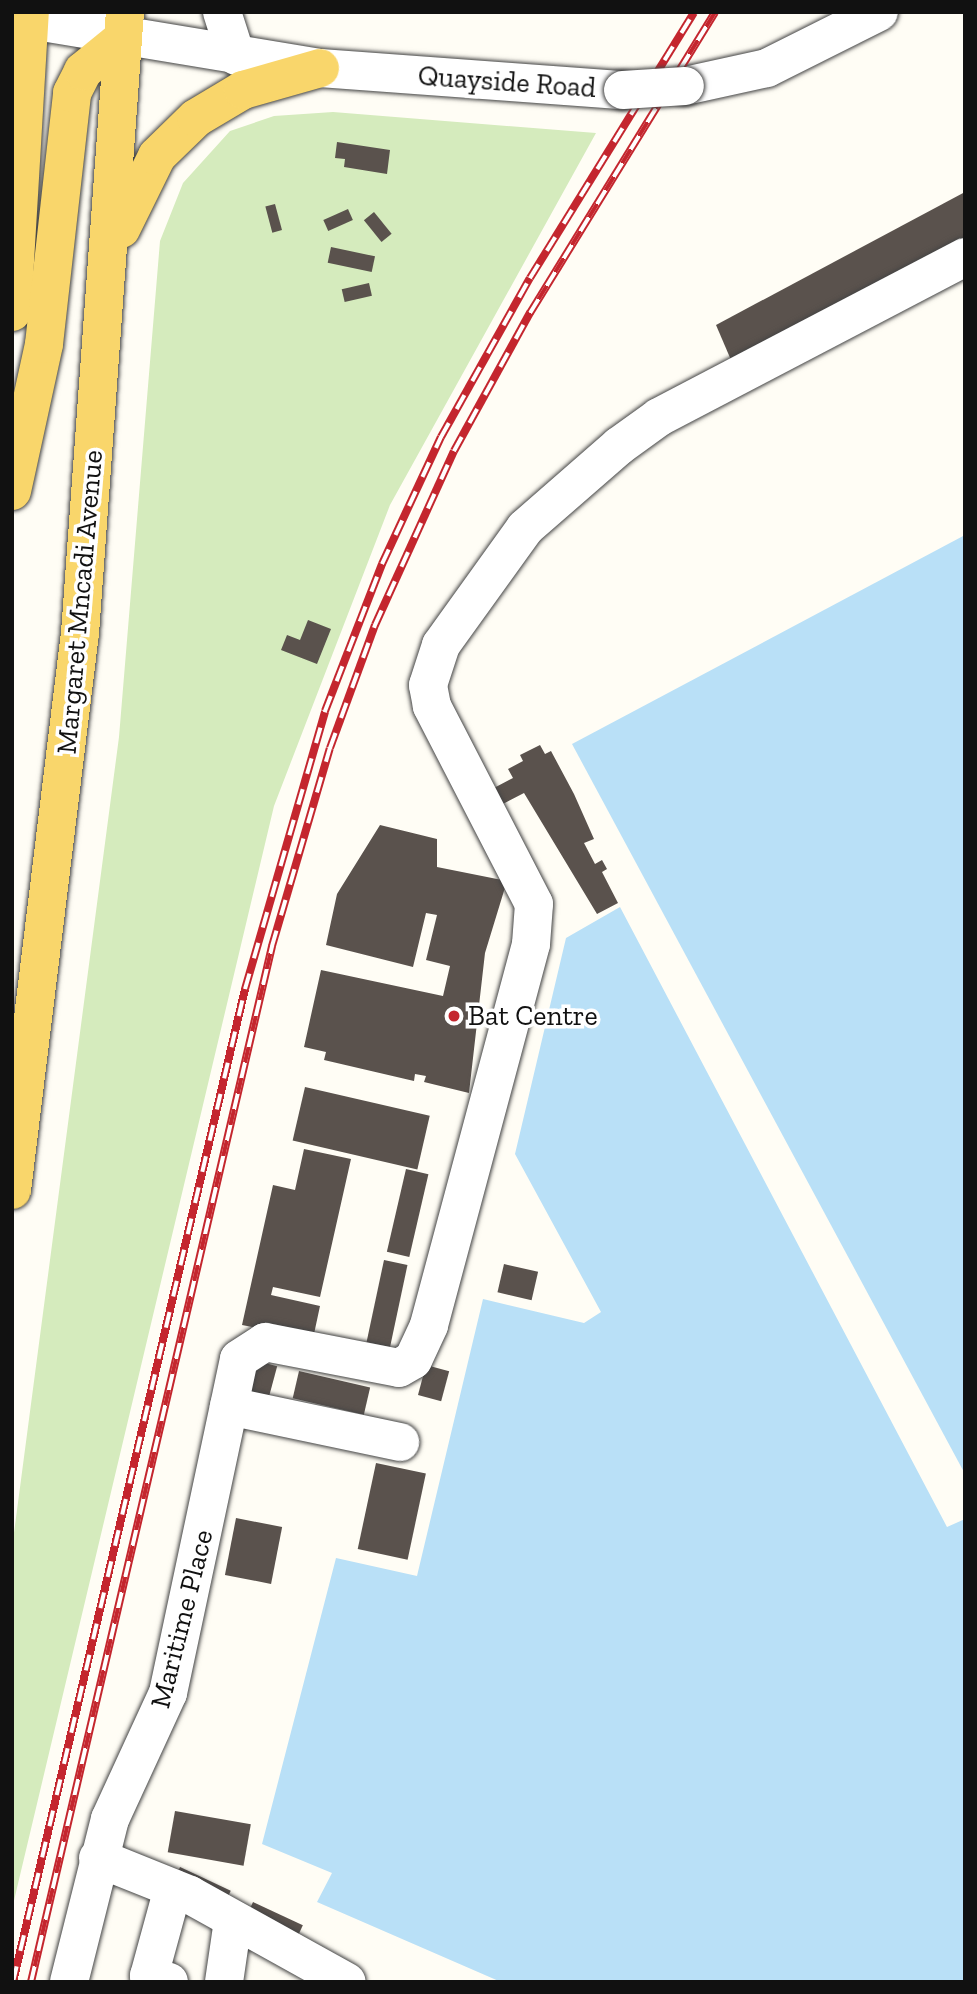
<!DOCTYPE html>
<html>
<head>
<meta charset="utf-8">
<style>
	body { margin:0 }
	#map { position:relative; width:977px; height:1994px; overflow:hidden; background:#fffdf5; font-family:"Zilla Slab",serif }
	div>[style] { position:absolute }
	.green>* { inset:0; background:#d5ebbd }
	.water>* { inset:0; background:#b9e0f7 }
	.building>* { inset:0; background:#5a524d; transform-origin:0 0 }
	.roads { filter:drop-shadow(0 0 2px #444) drop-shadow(0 0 2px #444) }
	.minor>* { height:38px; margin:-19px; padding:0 19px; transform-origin:19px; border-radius:19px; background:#fff }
	.major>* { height:38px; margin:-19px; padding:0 19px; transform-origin:19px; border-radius:19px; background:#f9d66b }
	.rail>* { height:8px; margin-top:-4px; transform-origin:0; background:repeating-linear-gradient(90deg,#fff 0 16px,#c4262e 0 32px); box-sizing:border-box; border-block:2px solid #c4262e }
	.bridges { filter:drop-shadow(0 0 2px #444) drop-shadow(0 0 2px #444) }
	.minor-bridge>* { height:38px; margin:-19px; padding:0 19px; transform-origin:19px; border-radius:19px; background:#fff }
	.dots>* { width:19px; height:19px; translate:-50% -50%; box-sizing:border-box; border:4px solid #fff; border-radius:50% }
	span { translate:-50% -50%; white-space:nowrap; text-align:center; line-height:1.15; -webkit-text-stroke:7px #fff; paint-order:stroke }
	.street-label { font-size:28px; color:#111 }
	.poi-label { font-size:28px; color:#111 }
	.left { translate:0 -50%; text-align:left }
	.frame { position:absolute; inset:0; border:14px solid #111; pointer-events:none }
</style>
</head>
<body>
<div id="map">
	<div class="green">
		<i style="clip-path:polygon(333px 112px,596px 133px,390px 505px,274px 806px,12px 1909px,12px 1548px,119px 737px,160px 241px,183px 183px,230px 131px,274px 116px)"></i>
	</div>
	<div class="water">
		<i style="clip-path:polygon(965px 535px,965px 1474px,572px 744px)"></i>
		<i style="clip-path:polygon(620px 907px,947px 1527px,965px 1519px,965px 1982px,501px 1982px,317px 1902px,332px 1873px,262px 1844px,336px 1558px,417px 1576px,483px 1299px,584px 1323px,601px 1312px,515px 1154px,566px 938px)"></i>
	</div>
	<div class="building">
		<i style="clip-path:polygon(337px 142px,390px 150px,387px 174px,344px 167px,345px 159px,335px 158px)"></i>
		<i style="clip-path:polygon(965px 192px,965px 239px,734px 367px,716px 325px)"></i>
		<i style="left:275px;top:204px;width:27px;height:10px;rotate:75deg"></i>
		<i style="left:348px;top:209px;width:12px;height:27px;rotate:66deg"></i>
		<i style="left:374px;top:212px;width:28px;height:13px;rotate:51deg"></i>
		<i style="left:331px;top:247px;width:45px;height:16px;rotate:12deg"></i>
		<i style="left:369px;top:283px;width:13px;height:28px;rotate:77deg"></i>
		<i style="clip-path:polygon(308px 620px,331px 629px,317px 664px,281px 650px,287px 635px,300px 640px)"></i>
		<i style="clip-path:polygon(540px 745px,545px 754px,551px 751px,574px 794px,594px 839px,584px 843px,595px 864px,602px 860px,607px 869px,602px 872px,618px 903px,597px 914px,524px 793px,501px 805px,492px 789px,513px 778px,508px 769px,523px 761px,520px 755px)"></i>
		<i style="clip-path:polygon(380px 825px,437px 839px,437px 867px,507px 881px,485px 953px,469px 1093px,424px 1082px,426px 1076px,415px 1074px,414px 1081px,324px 1060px,326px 1052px,304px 1047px,321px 970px,443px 996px,450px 966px,426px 960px,437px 915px,426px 913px,413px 967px,326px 945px,337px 894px)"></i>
		<i style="left:305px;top:1087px;width:128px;height:55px;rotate:13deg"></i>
		<i style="clip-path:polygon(304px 1149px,351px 1159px,320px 1297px,273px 1287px,271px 1295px,320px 1306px,314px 1334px,265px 1322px,263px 1329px,242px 1325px,273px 1185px,295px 1190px)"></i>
		<i style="left:406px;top:1169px;width:23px;height:85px;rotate:13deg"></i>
		<i style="left:384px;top:1260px;width:24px;height:84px;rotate:12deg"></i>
		<i style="left:504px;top:1264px;width:35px;height:29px;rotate:13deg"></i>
		<i style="left:254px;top:1360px;width:24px;height:33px;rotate:15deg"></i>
		<i style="left:426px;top:1365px;width:24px;height:31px;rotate:15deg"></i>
		<i style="left:299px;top:1371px;width:73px;height:28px;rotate:13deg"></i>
		<i style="left:376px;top:1463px;width:51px;height:88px;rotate:12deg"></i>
		<i style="left:236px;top:1518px;width:47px;height:58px;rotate:11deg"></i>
		<i style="left:175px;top:1811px;width:77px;height:42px;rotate:10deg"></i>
		<i style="left:180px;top:1867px;width:56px;height:12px;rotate:25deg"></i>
		<i style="left:253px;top:1902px;width:55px;height:11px;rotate:25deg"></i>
	</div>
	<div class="roads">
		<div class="minor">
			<i style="left:222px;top:12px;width:46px;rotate:72.3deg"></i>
			<i style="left:12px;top:17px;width:312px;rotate:9.4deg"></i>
			<i style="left:320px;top:68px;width:304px;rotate:4.2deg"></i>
			<i style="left:685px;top:86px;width:84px;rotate:-12.4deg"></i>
			<i style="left:767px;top:68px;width:125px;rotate:-26.6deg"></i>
			<i style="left:229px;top:1406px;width:175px;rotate:11.9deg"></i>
			<i style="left:98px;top:1858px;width:99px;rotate:21.9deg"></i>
			<i style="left:190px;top:1895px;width:179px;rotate:29deg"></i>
			<i style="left:69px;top:1982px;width:168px;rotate:-75.9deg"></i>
			<i style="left:110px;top:1819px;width:139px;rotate:-65.3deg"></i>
			<i style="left:168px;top:1693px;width:341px;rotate:-78deg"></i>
			<i style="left:239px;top:1359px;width:31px;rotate:-33deg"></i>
			<i style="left:265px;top:1342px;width:136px;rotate:11deg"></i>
			<i style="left:399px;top:1368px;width:16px;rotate:-30deg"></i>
			<i style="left:413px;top:1360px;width:38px;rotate:-65deg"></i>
			<i style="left:429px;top:1325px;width:394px;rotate:-75deg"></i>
			<i style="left:531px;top:944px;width:40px;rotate:-85.7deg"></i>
			<i style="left:534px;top:904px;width:223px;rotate:-117.3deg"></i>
			<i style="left:432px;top:706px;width:21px;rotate:-101deg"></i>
			<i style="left:428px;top:685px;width:42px;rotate:-72deg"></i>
			<i style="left:441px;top:645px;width:144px;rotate:-54.3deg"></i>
			<i style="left:525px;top:528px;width:125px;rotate:-41.1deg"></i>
			<i style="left:619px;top:446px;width:49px;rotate:-35.9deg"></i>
			<i style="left:659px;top:417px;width:345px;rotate:-27.6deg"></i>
			<i style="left:169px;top:1982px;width:21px;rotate:-163deg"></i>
			<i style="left:149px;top:1976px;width:91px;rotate:-74.7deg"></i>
			<i style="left:224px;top:1982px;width:63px;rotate:-81.7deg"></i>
		</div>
		<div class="major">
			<i style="left:121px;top:229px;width:81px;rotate:-63.7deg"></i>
			<i style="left:157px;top:156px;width:54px;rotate:-44.3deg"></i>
			<i style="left:196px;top:118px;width:55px;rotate:-30.8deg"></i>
			<i style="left:243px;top:90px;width:80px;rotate:-15.9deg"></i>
			<i style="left:12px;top:312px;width:301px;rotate:-86.6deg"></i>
			<i style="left:12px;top:491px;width:150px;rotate:-77.7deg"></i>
			<i style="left:44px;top:344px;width:253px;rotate:-83.6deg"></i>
			<i style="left:72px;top:93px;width:25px;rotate:-63deg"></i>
			<i style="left:83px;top:71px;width:49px;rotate:-39.2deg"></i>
			<i style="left:12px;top:1190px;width:561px;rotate:-83.04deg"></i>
			<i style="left:80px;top:633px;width:623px;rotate:-85.86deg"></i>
		</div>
	</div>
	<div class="rail">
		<i style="left:13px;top:1982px;width:1020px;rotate:-76.85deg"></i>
		<i style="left:245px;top:989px;width:289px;rotate:-73.9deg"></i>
		<i style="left:325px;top:711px;width:158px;rotate:-68.8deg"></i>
		<i style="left:382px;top:564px;width:140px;rotate:-65.1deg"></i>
		<i style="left:441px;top:437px;width:182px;rotate:-60.8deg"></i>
		<i style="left:530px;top:278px;width:312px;rotate:-58.3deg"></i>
		<i style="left:31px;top:1982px;width:1064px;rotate:-76.9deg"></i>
		<i style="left:272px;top:946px;width:206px;rotate:-73.7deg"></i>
		<i style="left:330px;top:748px;width:131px;rotate:-69.9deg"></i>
		<i style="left:375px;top:625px;width:191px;rotate:-65.6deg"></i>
		<i style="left:454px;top:451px;width:158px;rotate:-61.2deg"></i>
		<i style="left:530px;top:313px;width:353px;rotate:-58.4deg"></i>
	</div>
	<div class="bridges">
		<div class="minor-bridge">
			<i style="left:623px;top:90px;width:62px;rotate:-3.7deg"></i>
		</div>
	</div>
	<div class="dots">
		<i style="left:454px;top:1016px;background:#c4262e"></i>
	</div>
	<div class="street-label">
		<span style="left:507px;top:82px;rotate:4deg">Quayside Road</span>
		<span style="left:80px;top:602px;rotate:-85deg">Margaret Mncadi Avenue</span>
		<span style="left:182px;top:1619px;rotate:-76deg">Maritime Place</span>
	</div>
	<div class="poi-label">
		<span class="left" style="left:468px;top:1016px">Bat Centre</span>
	</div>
	<div class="frame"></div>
</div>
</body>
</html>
